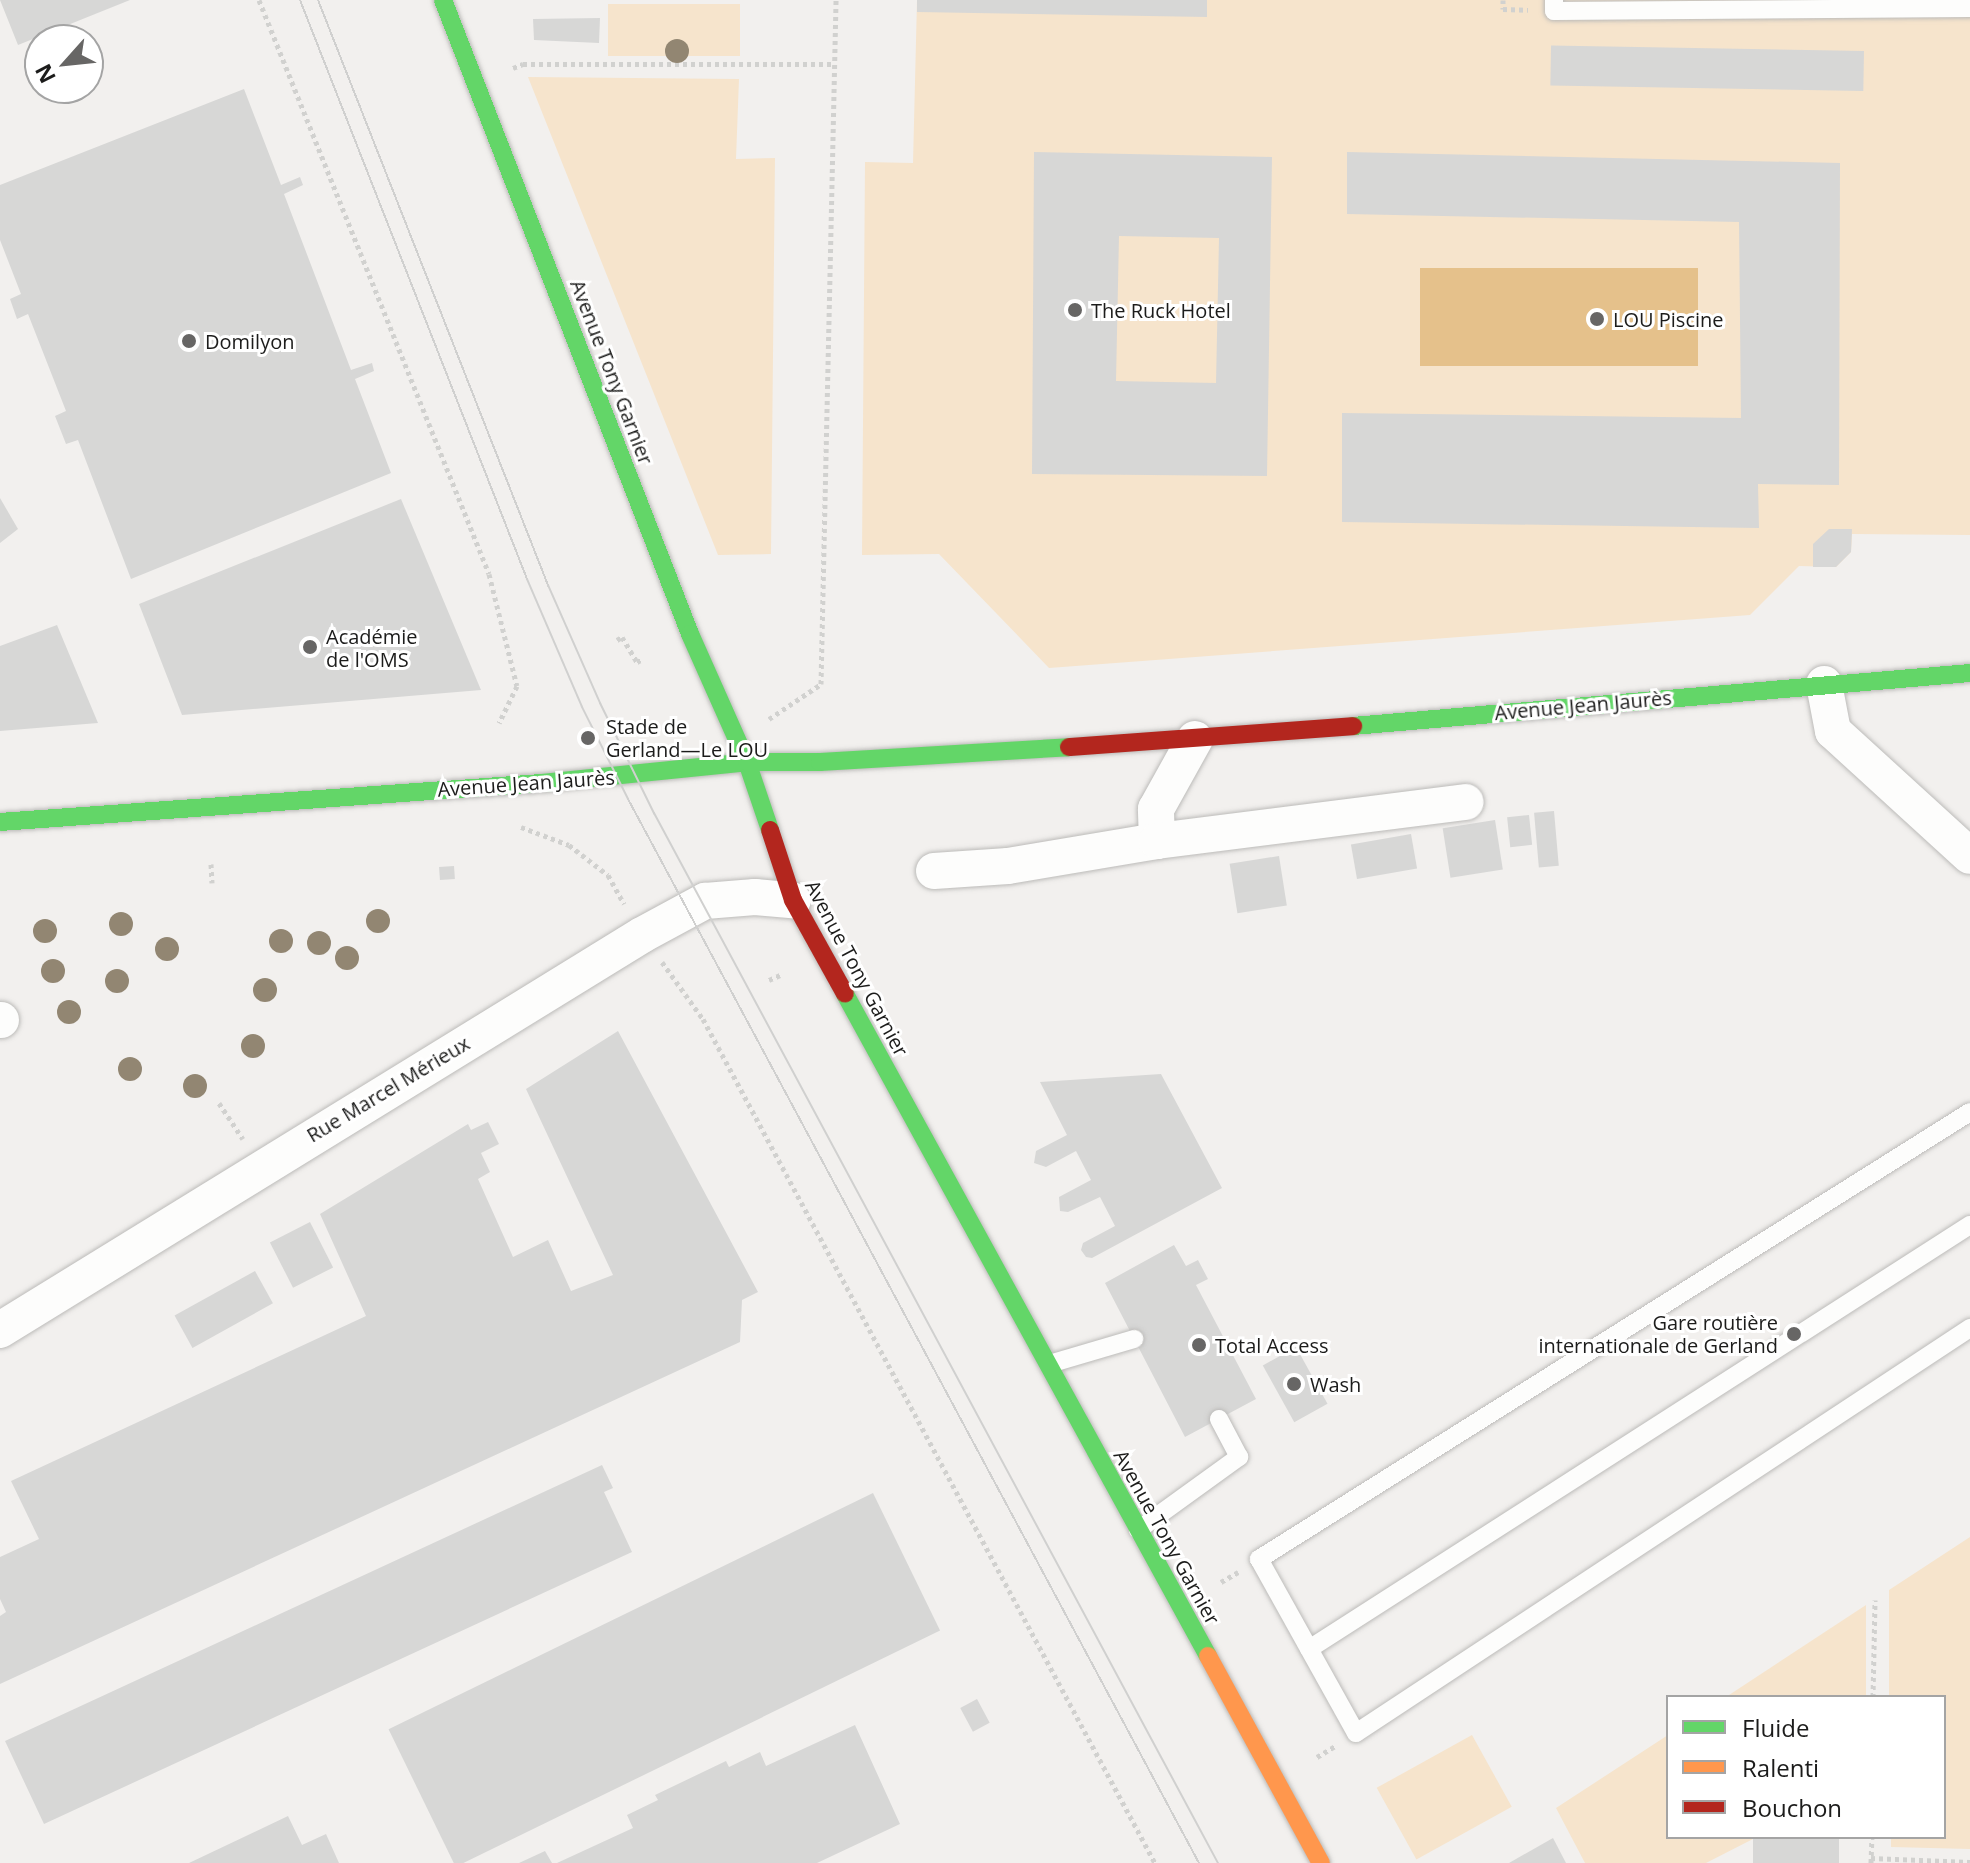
<!DOCTYPE html>
<html>
<head>
<meta charset="utf-8">
<style>
	body { margin:0 }
	#map { position:relative; width:1970px; height:1863px; overflow:hidden; background:#f2f0ee; font-family:"Open Sans",sans-serif }
	div>[style] { position:absolute }
	.green>* { inset:0; background:#f6e4cc; transform-origin:0 0 }
	.water>* { inset:0; background:#e5c18b; transform-origin:0 0 }
	.building>* { inset:0; background:#d7d7d6; transform-origin:0 0 }
	.path>* { height:5px; margin-top:-2.5px; transform-origin:0; background:repeating-linear-gradient(90deg,#d1d1cf 0 4px,transparent 0 8px) }
	.roads { filter:drop-shadow(0 0 2px #bcbbb9) drop-shadow(0 0 2px #bcbbb9) }
	.lane>* { height:18px; margin:-9px; padding:0 9px; transform-origin:9px; border-radius:9px; background:#fdfdfc }
	.street>* { height:36px; margin:-18px; padding:0 18px; transform-origin:18px; border-radius:18px; background:#fdfdfc }
	.fast>* { height:18px; margin:-9px; padding:0 9px; transform-origin:9px; border-radius:9px; background:#63d668 }
	.slow>* { height:18px; margin:-9px; padding:0 9px; transform-origin:9px; border-radius:9px; background:#ff974d }
	.jam>* { height:18px; margin:-9px; padding:0 9px; transform-origin:9px; border-radius:9px; background:#b3261e }
	.tram>* { height:2px; margin:-1px; padding:0 1px; transform-origin:1px; border-radius:1px; background:#d0d0cf }
	.trees>* { width:24px; height:24px; margin:-12px; border-radius:50%; background:#928672 }
	.dots>* { width:22px; height:22px; translate:-50% -50%; box-sizing:border-box; border:4px solid #fff; border-radius:50% }
	span { translate:-50% -50%; white-space:nowrap; text-align:center; line-height:1.15; -webkit-text-stroke:6px #fff; paint-order:stroke }
	.poi-label { font-size:20px; color:#1c1c1b }
	.left { translate:0 -50%; text-align:left }
	.right { translate:-100% -50%; text-align:right }
	.street-label { font-size:20px; color:#1c1c1b }
	.legend { position:absolute; left:1666px; top:1695px; width:280px; height:144px; box-sizing:border-box; background:#fff; border:2px solid #a4a4a4; margin:0; padding:10px 14px; list-style:none; font-size:24px; color:#1c1c1b }
	.legend li { display:flex; align-items:center; gap:16px; height:40px }
	.legend b { width:40px; border:2px solid #a4a4a4 }
	.north { position:absolute; left:24px; top:24px; width:80px; height:80px; box-sizing:border-box; background:#fff; border:2px solid #a4a4a4; border-radius:50%; rotate:243deg; font-size:22px; font-weight:700; line-height:32px; text-align:center; color:#1c1c1b }
	.north::after { content:''; display:block; margin:auto; width:28px; height:36px; background:#676665; clip-path:polygon(50% 0,100% 100%,50% 72%,0 100%) }
</style>
</head>
<body>
<div id="map">
	<div class="green">
		<i style="clip-path:polygon(917px 0,1970px 0,1970px 535px,1852px 534px,1851px 552px,1836px 567px,1799px 566px,1750px 615px,1049px 668px,939px 554px,862px 555px,865px 162px,913px 163px)"></i>
		<i style="left:608px;top:4px;width:132px;height:52px"></i>
		<i style="clip-path:polygon(528px 77px,739px 79px,736px 159px,775px 158px,771px 554px,718px 555px)"></i>
		<i style="clip-path:polygon(1970px 1537px,1970px 1849px,1891px 1847px,1891px 1837px,1944px 1837px,1944px 1697px,1889px 1697px,1889px 1590px)"></i>
		<i style="clip-path:polygon(1866px 1605px,1866px 1697px,1726px 1697px)"></i>
		<i style="left:1472px;top:1735px;width:82px;height:109px;rotate:61deg"></i>
		<i style="clip-path:polygon(1668px 1735px,1668px 1837px,1753px 1839px,1706px 1863px,1585px 1863px,1556px 1808px)"></i>
	</div>
	<div class="water">
		<i style="left:1420px;top:268px;width:278px;height:98px"></i>
	</div>
	<div class="building">
		<i style="clip-path:polygon(0 0,130px 0,18px 45px)"></i>
		<i style="clip-path:polygon(917px 0,1207px 0,1207px 17px,917px 12px)"></i>
		<i style="clip-path:polygon(600px 18px,599px 43px,534px 40px,533px 19px)"></i>
		<i style="left:1864px;top:51px;width:40px;height:313px;rotate:91deg"></i>
		<i style="clip-path:polygon(244px 89px,281px 185px,300px 177px,303px 185px,284px 194px,351px 370px,372px 363px,374px 371px,355px 379px,391px 473px,131px 579px,78px 440px,66px 444px,55px 416px,66px 411px,28px 314px,17px 319px,10px 299px,21px 294px,0 240px,0 185px)"></i>
		<i style="clip-path:polygon(evenodd,1034px 152px,1272px 157px,1267px 476px,1032px 474px,1034px 152px,1119px 236px,1219px 238px,1216px 383px,1116px 381px,1119px 236px)"></i>
		<i style="clip-path:polygon(1347px 152px,1840px 163px,1839px 485px,1758px 484px,1759px 528px,1342px 522px,1342px 413px,1741px 418px,1739px 222px,1347px 214px)"></i>
		<i style="clip-path:polygon(0 498px,18px 529px,0 543px)"></i>
		<i style="clip-path:polygon(401px 499px,481px 690px,182px 715px,139px 604px)"></i>
		<i style="clip-path:polygon(1829px 529px,1852px 529px,1851px 552px,1836px 567px,1813px 567px,1813px 544px)"></i>
		<i style="clip-path:polygon(57px 625px,98px 723px,0 731px,0 646px)"></i>
		<i style="left:1554px;top:811px;width:55px;height:20px;rotate:85deg"></i>
		<i style="left:1529px;top:815px;width:30px;height:22px;rotate:84deg"></i>
		<i style="left:1495px;top:820px;width:50px;height:53px;rotate:81deg"></i>
		<i style="left:1411px;top:834px;width:35px;height:61px;rotate:80deg"></i>
		<i style="left:1279px;top:856px;width:50px;height:50px;rotate:81deg"></i>
		<i style="left:454px;top:866px;width:13px;height:15px;rotate:86deg"></i>
		<i style="clip-path:polygon(618px 1031px,758px 1292px,742px 1300px,740px 1342px,0 1684px,0 1616px,6px 1612px,0 1599px,0 1557px,39px 1539px,11px 1481px,366px 1316px,320px 1214px,468px 1124px,471px 1130px,488px 1122px,499px 1144px,481px 1153px,490px 1172px,478px 1179px,513px 1257px,548px 1240px,571px 1291px,613px 1275px,526px 1089px)"></i>
		<i style="clip-path:polygon(1161px 1074px,1222px 1188px,1092px 1258px,1086px 1257px,1081px 1250px,1083px 1243px,1115px 1226px,1100px 1197px,1068px 1212px,1060px 1211px,1059px 1197px,1091px 1180px,1076px 1151px,1046px 1167px,1034px 1163px,1036px 1151px,1067px 1135px,1040px 1082px)"></i>
		<i style="left:310px;top:1222px;width:51px;height:45px;rotate:63deg"></i>
		<i style="clip-path:polygon(1174px 1245px,1186px 1266px,1198px 1260px,1208px 1279px,1196px 1285px,1256px 1399px,1185px 1437px,1105px 1283px)"></i>
		<i style="left:255px;top:1271px;width:37px;height:92px;rotate:61deg"></i>
		<i style="left:1296px;top:1347px;width:65px;height:38px;rotate:61deg"></i>
		<i style="clip-path:polygon(602px 1465px,613px 1488px,604px 1492px,632px 1552px,44px 1824px,5px 1741px)"></i>
		<i style="left:873px;top:1493px;width:153px;height:539px;rotate:64deg"></i>
		<i style="left:977px;top:1699px;width:27px;height:19px;rotate:62deg"></i>
		<i style="clip-path:polygon(855px 1725px,900px 1824px,817px 1863px,557px 1863px,633px 1828px,627px 1815px,658px 1800px,655px 1795px,726px 1761px,729px 1767px,760px 1752px,766px 1766px)"></i>
		<i style="clip-path:polygon(288px 1816px,302px 1845px,326px 1834px,339px 1863px,189px 1863px)"></i>
		<i style="left:1753px;top:1837px;width:86px;height:26px"></i>
		<i style="clip-path:polygon(1553px 1838px,1566px 1863px,1509px 1863px)"></i>
		<i style="clip-path:polygon(545px 1851px,552px 1863px,519px 1863px)"></i>
	</div>
	<div class="path">
		<i style="left:259px;top:0;width:618px;rotate:68.16deg"></i>
		<i style="left:489px;top:574px;width:115px;rotate:76deg"></i>
		<i style="left:517px;top:686px;width:41px;rotate:115.9deg"></i>
		<i style="left:1503px;top:0;width:9px;rotate:90deg"></i>
		<i style="left:1503px;top:9px;width:25px;rotate:2deg"></i>
		<i style="left:513px;top:68px;width:11px;rotate:-22deg"></i>
		<i style="left:523px;top:64px;width:312px"></i>
		<i style="left:617px;top:640px;width:6px;rotate:-31deg"></i>
		<i style="left:622px;top:637px;width:29px;rotate:59deg"></i>
		<i style="left:637px;top:662px;width:7px;rotate:-27deg"></i>
		<i style="left:769px;top:719px;width:63px;rotate:-33.9deg"></i>
		<i style="left:821px;top:684px;width:684px;rotate:-88.74deg"></i>
		<i style="left:521px;top:827px;width:51px;rotate:20.6deg"></i>
		<i style="left:569px;top:845px;width:49px;rotate:37.6deg"></i>
		<i style="left:608px;top:875px;width:33px;rotate:61deg"></i>
		<i style="left:211px;top:864px;width:19px;rotate:87deg"></i>
		<i style="left:662px;top:962px;width:70px;rotate:54.3deg"></i>
		<i style="left:703px;top:1019px;width:957px;rotate:61.83deg"></i>
		<i style="left:769px;top:980px;width:12px;rotate:-24deg"></i>
		<i style="left:219px;top:1103px;width:43px;rotate:56.3deg"></i>
		<i style="left:1221px;top:1582px;width:20px;rotate:-30deg"></i>
		<i style="left:1873px;top:1697px;width:97px;rotate:-88.8deg"></i>
		<i style="left:1317px;top:1757px;width:21px;rotate:-31deg"></i>
		<i style="left:1871px;top:1858px;width:99px;rotate:2.3deg"></i>
		<i style="left:1871px;top:1863px;width:26px;rotate:-88deg"></i>
	</div>
	<div class="roads">
		<div class="lane">
			<i style="left:1554px;top:0;width:11px;rotate:90deg"></i>
			<i style="left:1554px;top:11px;width:416px;rotate:-0.4deg"></i>
			<i style="left:1970px;top:1112px;width:840px;rotate:147.84deg"></i>
			<i style="left:1259px;top:1559px;width:199px;rotate:60.9deg"></i>
			<i style="left:1356px;top:1733px;width:736px;rotate:-33.41deg"></i>
			<i style="left:1049px;top:1364px;width:89px;rotate:-16.4deg"></i>
			<i style="left:1138px;top:1530px;width:125px;rotate:-35.9deg"></i>
			<i style="left:1239px;top:1457px;width:43px;rotate:-117.8deg"></i>
			<i style="left:1309px;top:1649px;width:785px;rotate:-32.68deg"></i>
		</div>
		<div class="street">
			<i style="left:1824px;top:684px;width:48px;rotate:79.2deg"></i>
			<i style="left:1833px;top:731px;width:185px;rotate:42.4deg"></i>
			<i style="left:1157px;top:841px;width:32px;rotate:-92deg"></i>
			<i style="left:1156px;top:809px;width:80px;rotate:-60.9deg"></i>
			<i style="left:934px;top:871px;width:74px;rotate:-3.9deg"></i>
			<i style="left:1008px;top:866px;width:151px;rotate:-9.5deg"></i>
			<i style="left:1157px;top:841px;width:311px;rotate:-7.2deg"></i>
			<i style="left:0;top:1020px;width:1px"></i>
			<i style="left:0;top:1330px;width:754px;rotate:-31.6deg"></i>
			<i style="left:642px;top:935px;width:72px;rotate:-28.4deg"></i>
			<i style="left:705px;top:901px;width:50px;rotate:-4.6deg"></i>
			<i style="left:755px;top:897px;width:38px;rotate:5deg"></i>
		</div>
		<div class="fast">
			<i style="left:443px;top:0;width:680px;rotate:68.71deg"></i>
			<i style="left:690px;top:634px;width:140px;rotate:66deg"></i>
			<i style="left:747px;top:762px;width:72px;rotate:71.3deg"></i>
			<i style="left:1353px;top:726px;width:619px;rotate:-4.91deg"></i>
			<i style="left:0;top:822px;width:543px;rotate:-4.12deg"></i>
			<i style="left:542px;top:783px;width:206px;rotate:-5.8deg"></i>
			<i style="left:747px;top:762px;width:73px"></i>
			<i style="left:820px;top:762px;width:249px;rotate:-3.4deg"></i>
			<i style="left:845px;top:994px;width:755px;rotate:61.26deg"></i>
		</div>
		<div class="slow">
			<i style="left:1208px;top:1656px;width:236px;rotate:61.4deg"></i>
		</div>
		<div class="jam">
			<i style="left:1069px;top:747px;width:285px;rotate:-4.2deg"></i>
			<i style="left:770px;top:830px;width:74px;rotate:71.8deg"></i>
			<i style="left:793px;top:900px;width:107px;rotate:61deg"></i>
		</div>
	</div>
	<div class="tram">
		<i style="left:300px;top:0;width:622px;rotate:68.59deg"></i>
		<i style="left:527px;top:579px;width:139px;rotate:66.7deg"></i>
		<i style="left:582px;top:707px;width:103px;rotate:63.4deg"></i>
		<i style="left:628px;top:799px;width:1208px;rotate:61.78deg"></i>
		<i style="left:318px;top:0;width:629px;rotate:68.54deg"></i>
		<i style="left:548px;top:585px;width:129px;rotate:66.2deg"></i>
		<i style="left:600px;top:703px;width:123px;rotate:63.9deg"></i>
		<i style="left:654px;top:813px;width:1192px;rotate:61.76deg"></i>
	</div>
	<div class="trees">
		<i style="left:677px;top:51px"></i>
		<i style="left:378px;top:921px"></i>
		<i style="left:121px;top:924px"></i>
		<i style="left:45px;top:931px"></i>
		<i style="left:281px;top:941px"></i>
		<i style="left:319px;top:943px"></i>
		<i style="left:167px;top:949px"></i>
		<i style="left:347px;top:958px"></i>
		<i style="left:53px;top:971px"></i>
		<i style="left:117px;top:981px"></i>
		<i style="left:265px;top:990px"></i>
		<i style="left:69px;top:1012px"></i>
		<i style="left:253px;top:1046px"></i>
		<i style="left:130px;top:1069px"></i>
		<i style="left:195px;top:1086px"></i>
	</div>
	<div class="dots">
		<i style="left:1075px;top:310px;background:#676665"></i>
		<i style="left:1597px;top:319px;background:#676665"></i>
		<i style="left:189px;top:341px;background:#676665"></i>
		<i style="left:310px;top:647px;background:#676665"></i>
		<i style="left:588px;top:738px;background:#676665"></i>
		<i style="left:1794px;top:1334px;background:#676665"></i>
		<i style="left:1199px;top:1345px;background:#676665"></i>
		<i style="left:1294px;top:1384px;background:#676665"></i>
	</div>
	<div class="poi-label">
		<span class="left" style="left:1091px;top:310px">The Ruck Hotel</span>
		<span class="left" style="left:1613px;top:319px">LOU Piscine</span>
		<span class="left" style="left:205px;top:341px">Domilyon</span>
		<span class="left" style="left:326px;top:648px">Académie<br>de l'OMS</span>
		<span class="left" style="left:606px;top:738px">Stade de<br>Gerland—Le LOU</span>
		<span class="right" style="left:1778px;top:1334px">Gare routière<br>internationale de Gerland</span>
		<span class="left" style="left:1215px;top:1345px">Total Access</span>
		<span class="left" style="left:1310px;top:1384px">Wash</span>
	</div>
	<div class="street-label">
		<span style="left:612px;top:372px;rotate:69deg">Avenue Tony Garnier</span>
		<span style="left:1583px;top:705px;rotate:-5deg">Avenue Jean Jaurès</span>
		<span style="left:526px;top:783px;rotate:-4deg">Avenue Jean Jaurès</span>
		<span style="left:857px;top:968px;rotate:62deg">Avenue Tony Garnier</span>
		<span style="left:388px;top:1089px;rotate:-31deg">Rue Marcel Mérieux</span>
		<span style="left:1167px;top:1537px;rotate:61deg">Avenue Tony Garnier</span>
	</div>
	<ul class="legend">
	<li><b style="height:10px;background:#63d668"></b>Fluide</li>
	<li><b style="height:10px;background:#ff974d"></b>Ralenti</li>
	<li><b style="height:10px;background:#b3261e"></b>Bouchon</li>
	</ul>
	<div class="north">N</div>
</div>
</body>
</html>
